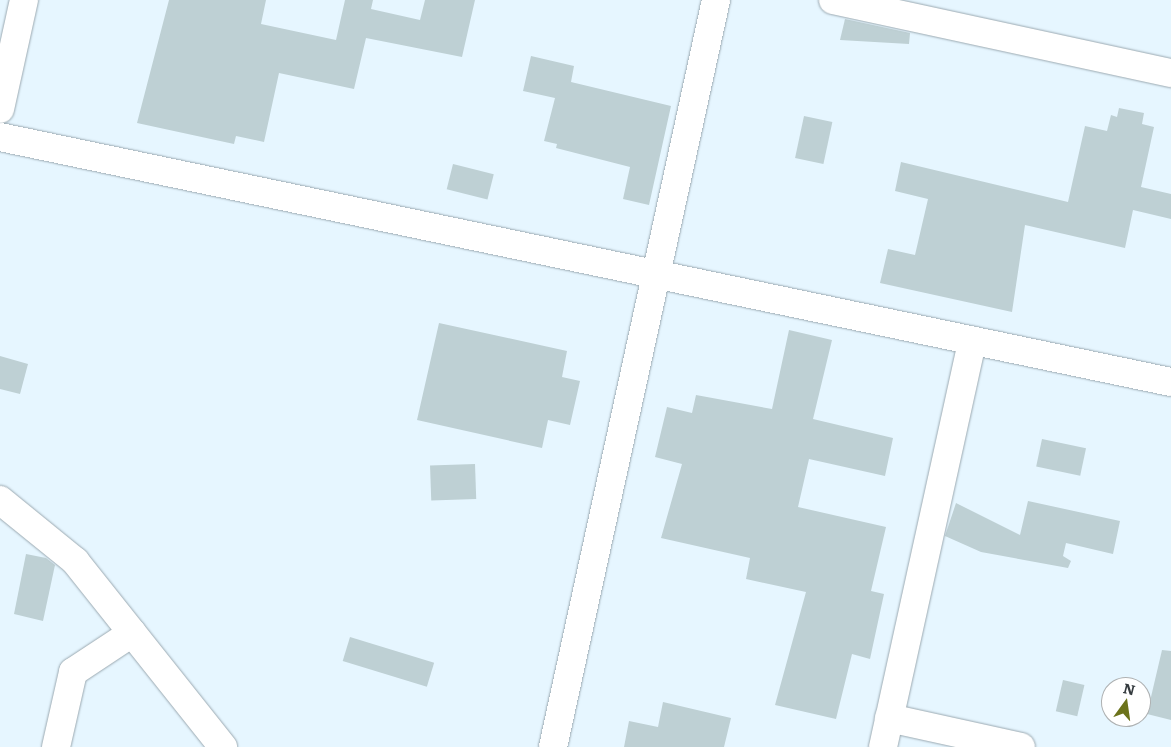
<!DOCTYPE html>
<html>
<head>
<meta charset="utf-8">
<style>
	body { margin:0 }
	#map { position:relative; width:1171px; height:747px; overflow:hidden; background:#e6f6ff; font-family:Literata,serif }
	div>[style] { position:absolute }
	.building>* { inset:0; background:#bed0d4; transform-origin:0 0 }
	.roads { filter:drop-shadow(0 0 1px #9ba9b1) drop-shadow(0 0 1px #9ba9b1) }
	.minor>* { height:28px; margin:-14px; padding:0 14px; transform-origin:14px; border-radius:14px; background:#fff }
	span { translate:-50% -50%; white-space:nowrap; text-align:center; line-height:1.15; -webkit-text-stroke:4px #fff; paint-order:stroke }
	.north { position:absolute; left:1101px; top:677px; width:50px; height:50px; box-sizing:border-box; background:#fff; border:1px solid #aeb1b2; border-radius:50%; rotate:14deg; font-size:14px; font-weight:700; line-height:20px; text-align:center; color:#353b3f }
	.north::after { content:''; display:block; margin:auto; width:18px; height:22px; background:#6c731b; clip-path:polygon(50% 0,100% 100%,50% 72%,0 100%) }
</style>
</head>
<body>
<div id="map">
	<div class="building">
		<i style="clip-path:polygon(169px 0,266px 0,261px 24px,336px 40px,345px 0,373px 0,371px 9px,420px 20px,425px 0,475px 0,462px 57px,366px 38px,354px 89px,279px 73px,264px 142px,236px 136px,234px 144px,137px 123px)"></i>
		<i style="clip-path:polygon(845px 19px,910px 33px,909px 44px,840px 40px)"></i>
		<i style="clip-path:polygon(531px 56px,574px 66px,571px 82px,671px 106px,649px 205px,623px 199px,630px 167px,556px 148px,557px 144px,544px 141px,555px 98px,523px 91px)"></i>
		<i style="clip-path:polygon(1119px 108px,1144px 113px,1142px 124px,1154px 127px,1141px 187px,1171px 194px,1171px 219px,1133px 210px,1125px 248px,1025px 225px,1012px 312px,880px 283px,888px 249px,915px 255px,928px 199px,895px 191px,901px 162px,1068px 202px,1085px 126px,1107px 131px,1111px 115px,1117px 117px)"></i>
		<i style="left:804px;top:116px;width:29px;height:43px;rotate:12deg"></i>
		<i style="left:453px;top:164px;width:42px;height:26px;rotate:14deg"></i>
		<i style="clip-path:polygon(439px 323px,567px 351px,562px 377px,580px 381px,570px 425px,548px 420px,542px 448px,417px 420px)"></i>
		<i style="clip-path:polygon(789px 330px,832px 340px,813px 419px,893px 438px,885px 476px,809px 459px,798px 507px,886px 527px,871px 591px,884px 594px,870px 659px,852px 654px,836px 719px,775px 705px,806px 592px,746px 579px,750px 558px,661px 538px,682px 464px,655px 457px,667px 407px,692px 413px,696px 395px,772px 409px)"></i>
		<i style="clip-path:polygon(0 356px,28px 364px,20px 394px,0 389px)"></i>
		<i style="left:1042px;top:439px;width:45px;height:28px;rotate:12deg"></i>
		<i style="left:475px;top:464px;width:35px;height:45px;rotate:88deg"></i>
		<i style="clip-path:polygon(1028px 501px,1120px 521px,1113px 554px,1066px 543px,1063px 556px,1071px 561px,1068px 568px,981px 552px,945px 536px,956px 503px,1020px 535px)"></i>
		<i style="clip-path:polygon(26px 554px,46px 558px,55px 565px,43px 621px,14px 614px)"></i>
		<i style="left:350px;top:637px;width:88px;height:25px;rotate:17deg"></i>
		<i style="clip-path:polygon(1162px 650px,1171px 651px,1171px 720px,1147px 714px)"></i>
		<i style="left:1063px;top:680px;width:22px;height:32px;rotate:13deg"></i>
		<i style="clip-path:polygon(663px 702px,731px 718px,724px 747px,624px 747px,629px 721px,658px 727px)"></i>
	</div>
	<div class="roads">
		<div class="minor">
			<i style="left:833px;top:0;width:346px;rotate:12.2deg"></i>
			<i style="left:0;top:109px;width:112px;rotate:-77.6deg"></i>
			<i style="left:0;top:137px;width:1196px;rotate:11.82deg"></i>
			<i style="left:0;top:500px;width:97px;rotate:39.1deg"></i>
			<i style="left:75px;top:561px;width:238px;rotate:51.5deg"></i>
			<i style="left:889px;top:718px;width:135px;rotate:12.4deg"></i>
			<i style="left:56px;top:747px;width:77px;rotate:-77.2deg"></i>
			<i style="left:73px;top:672px;width:71px;rotate:-33.5deg"></i>
			<i style="left:553px;top:747px;width:765px;rotate:-77.69deg"></i>
			<i style="left:883px;top:747px;width:416px;rotate:-77.6deg"></i>
		</div>
	</div>
	<div class="north">N</div>
</div>
</body>
</html>
